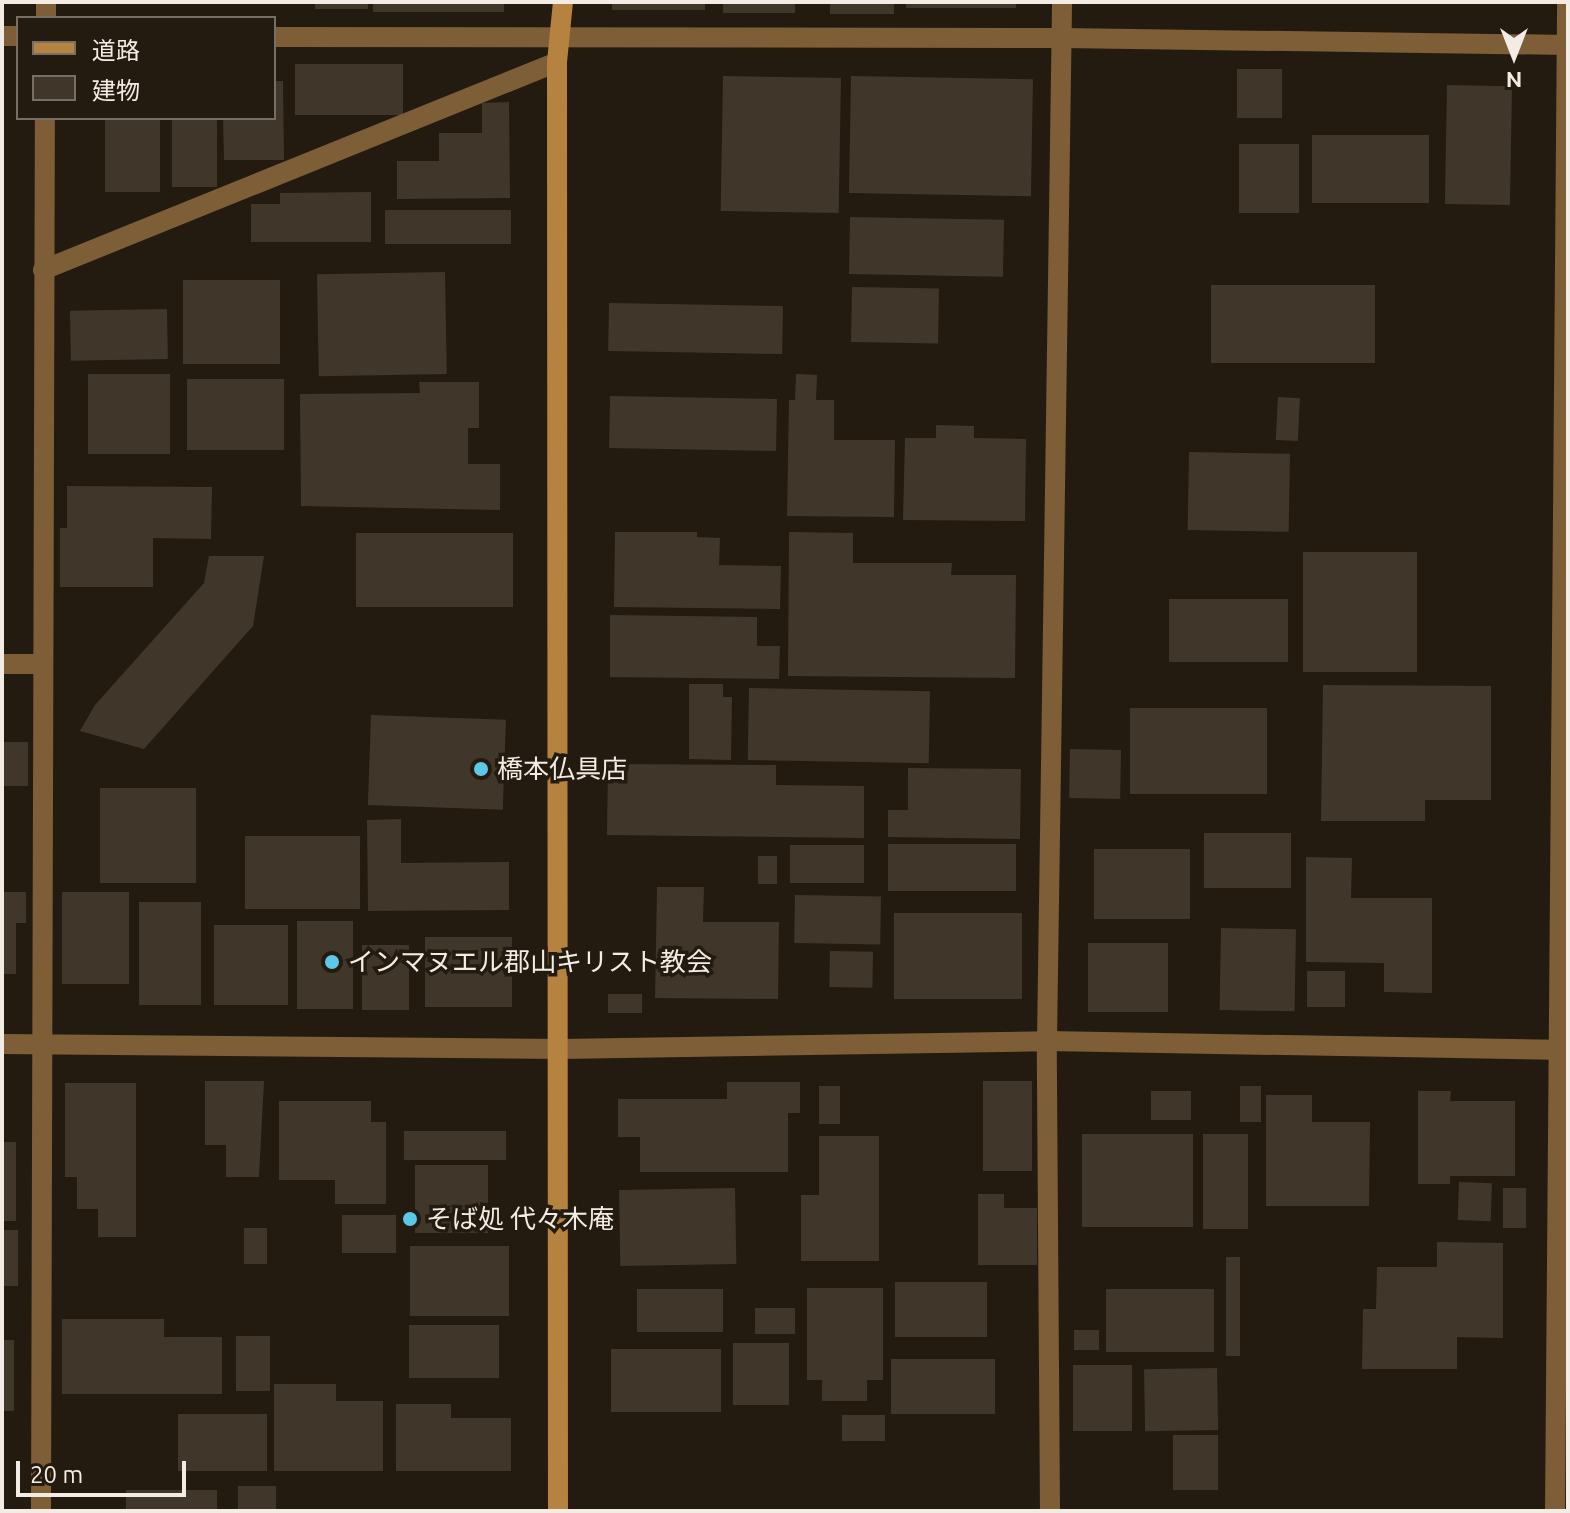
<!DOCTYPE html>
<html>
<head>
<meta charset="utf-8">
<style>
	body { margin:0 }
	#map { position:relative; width:1570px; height:1513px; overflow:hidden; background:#241b10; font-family:Ubuntu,"Noto Sans JP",sans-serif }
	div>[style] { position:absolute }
	.building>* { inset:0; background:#40362a; transform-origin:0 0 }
	.street>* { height:20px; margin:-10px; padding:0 10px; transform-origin:10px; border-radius:10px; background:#7d5e36 }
	.secondary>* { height:20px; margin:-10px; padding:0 10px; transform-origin:10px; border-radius:10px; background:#b6823f }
	.dots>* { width:22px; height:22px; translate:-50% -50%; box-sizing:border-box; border:4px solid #241b10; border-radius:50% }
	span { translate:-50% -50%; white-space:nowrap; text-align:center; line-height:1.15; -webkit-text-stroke:7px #241b10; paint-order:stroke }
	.poi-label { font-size:26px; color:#f2ece4 }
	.left { translate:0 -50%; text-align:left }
	.frame { position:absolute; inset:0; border:4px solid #f2ece4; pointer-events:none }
	.legend { position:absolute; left:16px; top:16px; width:260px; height:104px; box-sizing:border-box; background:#241b10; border:2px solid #766f65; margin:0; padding:10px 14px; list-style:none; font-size:24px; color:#f2ece4 }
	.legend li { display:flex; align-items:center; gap:16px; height:40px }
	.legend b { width:40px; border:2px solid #766f65 }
	.north { position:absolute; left:1474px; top:16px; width:80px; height:80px; -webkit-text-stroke:6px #241b10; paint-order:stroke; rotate:180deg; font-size:22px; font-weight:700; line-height:32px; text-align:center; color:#f2ece4 }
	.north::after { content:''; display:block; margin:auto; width:28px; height:36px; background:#f2ece4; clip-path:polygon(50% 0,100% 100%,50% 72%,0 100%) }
	.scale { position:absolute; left:16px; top:1461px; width:170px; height:36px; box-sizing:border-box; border:4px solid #f2ece4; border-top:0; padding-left:10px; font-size:24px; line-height:28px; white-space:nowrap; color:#f2ece4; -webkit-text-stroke:6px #241b10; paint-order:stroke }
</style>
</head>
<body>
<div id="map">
	<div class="building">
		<i style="left:315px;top:2px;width:53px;height:7px"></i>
		<i style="left:373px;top:2px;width:131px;height:10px"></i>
		<i style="left:612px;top:2px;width:93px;height:8px"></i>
		<i style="left:723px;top:2px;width:72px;height:11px"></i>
		<i style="left:830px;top:2px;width:64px;height:12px"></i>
		<i style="left:906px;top:2px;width:110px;height:6px"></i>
		<i style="left:403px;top:64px;width:51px;height:108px;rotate:90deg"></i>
		<i style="left:1237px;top:69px;width:45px;height:49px"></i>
		<i style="left:723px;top:76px;width:118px;height:135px;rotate:1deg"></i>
		<i style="left:851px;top:76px;width:182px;height:117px;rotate:1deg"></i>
		<i style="clip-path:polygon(274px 81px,283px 81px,284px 160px,224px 160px,223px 118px,274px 118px)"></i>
		<i style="left:1447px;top:85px;width:65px;height:119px;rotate:1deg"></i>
		<i style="clip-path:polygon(509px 102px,510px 198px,397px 199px,397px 161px,439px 161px,439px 133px,482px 133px,482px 103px)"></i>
		<i style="left:105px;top:118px;width:55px;height:74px"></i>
		<i style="left:172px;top:118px;width:45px;height:69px"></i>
		<i style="left:1312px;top:135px;width:117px;height:68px"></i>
		<i style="left:1239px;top:144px;width:60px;height:69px"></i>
		<i style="clip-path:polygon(371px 192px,371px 242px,251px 242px,251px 204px,280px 204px,280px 193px)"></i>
		<i style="left:385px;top:210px;width:126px;height:34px"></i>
		<i style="left:850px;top:217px;width:154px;height:57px;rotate:1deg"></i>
		<i style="left:445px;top:272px;width:102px;height:128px;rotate:89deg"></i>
		<i style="left:183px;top:280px;width:97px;height:84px"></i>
		<i style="left:1211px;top:285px;width:164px;height:78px"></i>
		<i style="left:852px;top:287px;width:87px;height:55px;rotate:1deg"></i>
		<i style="left:609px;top:303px;width:174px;height:48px;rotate:1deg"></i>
		<i style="left:167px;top:309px;width:50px;height:97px;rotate:89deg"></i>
		<i style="left:88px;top:374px;width:82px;height:80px"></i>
		<i style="clip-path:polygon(796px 374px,817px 375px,816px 400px,834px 400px,834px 440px,895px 440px,894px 517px,787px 516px,789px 400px,795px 400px)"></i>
		<i style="left:187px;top:379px;width:97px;height:71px"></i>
		<i style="clip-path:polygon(419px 382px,479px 382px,479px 428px,468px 428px,468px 464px,500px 464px,500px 510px,301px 506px,300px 394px,420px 393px)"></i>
		<i style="left:610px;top:396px;width:167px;height:52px;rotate:1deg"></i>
		<i style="left:1278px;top:397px;width:22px;height:43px;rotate:3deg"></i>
		<i style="clip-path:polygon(936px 425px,974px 426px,974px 438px,1026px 439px,1025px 521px,903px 520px,905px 438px,936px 438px)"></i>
		<i style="left:1189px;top:452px;width:101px;height:78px;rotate:1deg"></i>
		<i style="clip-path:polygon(67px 486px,212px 487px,211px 539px,153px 538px,153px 587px,60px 587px,60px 528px,67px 528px)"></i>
		<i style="clip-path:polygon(615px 532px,697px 532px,697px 537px,720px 538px,719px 565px,781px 566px,780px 609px,614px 607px)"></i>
		<i style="clip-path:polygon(789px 532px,853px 533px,853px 563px,952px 563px,951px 575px,1016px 575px,1015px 678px,788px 676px)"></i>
		<i style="left:513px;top:533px;width:74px;height:157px;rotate:90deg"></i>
		<i style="left:1303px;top:552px;width:114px;height:120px"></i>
		<i style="clip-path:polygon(209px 556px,264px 556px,253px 626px,144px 749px,80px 731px,95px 705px,204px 583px)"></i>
		<i style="left:1169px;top:599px;width:119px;height:63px"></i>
		<i style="clip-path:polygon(610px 615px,757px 617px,757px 646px,780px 646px,779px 679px,610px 677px)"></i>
		<i style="clip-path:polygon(689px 684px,723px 684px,723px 697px,732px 697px,731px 760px,689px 759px)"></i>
		<i style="clip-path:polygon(1323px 685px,1491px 686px,1491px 800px,1425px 800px,1425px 821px,1321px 821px)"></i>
		<i style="left:749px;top:688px;width:181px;height:72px;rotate:1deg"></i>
		<i style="left:1130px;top:708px;width:137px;height:86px"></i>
		<i style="left:371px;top:715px;width:135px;height:90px;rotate:2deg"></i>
		<i style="left:2px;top:742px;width:26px;height:44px"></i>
		<i style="left:1070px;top:749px;width:51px;height:49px;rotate:1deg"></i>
		<i style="clip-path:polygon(608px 764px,776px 765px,776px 785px,864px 786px,864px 838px,607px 835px)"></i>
		<i style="clip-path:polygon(908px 768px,1021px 769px,1020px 839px,888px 837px,888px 810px,908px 810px)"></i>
		<i style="left:100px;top:788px;width:96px;height:95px"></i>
		<i style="clip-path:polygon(401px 819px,401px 863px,509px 862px,509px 910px,368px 911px,367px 820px)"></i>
		<i style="left:1291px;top:833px;width:55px;height:87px;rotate:90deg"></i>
		<i style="left:360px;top:836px;width:73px;height:115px;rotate:90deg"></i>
		<i style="left:888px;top:844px;width:128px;height:47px"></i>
		<i style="left:790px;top:845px;width:74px;height:38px"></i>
		<i style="left:1094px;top:849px;width:96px;height:70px"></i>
		<i style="left:758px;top:856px;width:19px;height:28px"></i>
		<i style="clip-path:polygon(1306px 857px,1352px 858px,1351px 898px,1432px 898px,1432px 993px,1384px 992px,1384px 963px,1306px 962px)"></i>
		<i style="clip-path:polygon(657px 887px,704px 887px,703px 922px,779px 922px,778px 999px,655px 998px)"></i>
		<i style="clip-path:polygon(2px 892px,26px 892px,26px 923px,16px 923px,16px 974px,2px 974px)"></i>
		<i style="left:62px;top:892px;width:67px;height:92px"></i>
		<i style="left:795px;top:895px;width:86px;height:48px;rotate:1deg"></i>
		<i style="left:139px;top:902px;width:62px;height:103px"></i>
		<i style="left:894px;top:913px;width:128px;height:86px"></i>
		<i style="left:297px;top:921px;width:56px;height:88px"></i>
		<i style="left:214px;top:925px;width:74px;height:80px"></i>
		<i style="left:1221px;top:928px;width:75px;height:82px;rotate:1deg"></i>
		<i style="left:425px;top:937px;width:87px;height:70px"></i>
		<i style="left:1088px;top:943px;width:80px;height:69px"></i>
		<i style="left:362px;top:945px;width:47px;height:65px"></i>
		<i style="left:830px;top:951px;width:43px;height:36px;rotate:1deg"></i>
		<i style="left:1307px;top:971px;width:38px;height:36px"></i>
		<i style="left:608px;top:994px;width:34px;height:19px"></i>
		<i style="clip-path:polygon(205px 1081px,264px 1081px,259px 1177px,226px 1177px,226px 1145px,205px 1145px)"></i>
		<i style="left:983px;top:1081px;width:49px;height:90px"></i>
		<i style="clip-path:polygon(727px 1082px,800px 1082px,800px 1113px,788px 1113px,788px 1172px,640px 1172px,640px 1137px,618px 1137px,618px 1099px,727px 1099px)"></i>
		<i style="clip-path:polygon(65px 1083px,136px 1083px,136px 1237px,98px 1237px,98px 1209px,77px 1209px,77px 1177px,65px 1177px)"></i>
		<i style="left:819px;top:1086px;width:21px;height:38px"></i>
		<i style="left:1240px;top:1086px;width:21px;height:36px"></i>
		<i style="left:1151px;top:1091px;width:40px;height:29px"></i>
		<i style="clip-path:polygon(1418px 1091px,1451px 1091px,1450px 1101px,1515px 1101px,1515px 1176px,1450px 1176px,1450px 1184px,1418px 1184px)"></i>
		<i style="clip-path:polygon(1266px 1095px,1312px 1095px,1312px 1122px,1370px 1122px,1369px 1206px,1266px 1206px)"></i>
		<i style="clip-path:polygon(279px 1101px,371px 1101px,371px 1122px,386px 1122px,386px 1204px,335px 1204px,335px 1180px,279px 1180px)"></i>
		<i style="left:404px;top:1131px;width:102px;height:29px"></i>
		<i style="left:1082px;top:1134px;width:111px;height:93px"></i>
		<i style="left:1203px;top:1134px;width:45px;height:95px"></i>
		<i style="clip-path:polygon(819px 1136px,879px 1136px,879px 1261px,801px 1261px,801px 1195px,819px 1195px)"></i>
		<i style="left:2px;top:1142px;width:14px;height:79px"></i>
		<i style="left:415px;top:1165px;width:73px;height:68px"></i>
		<i style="left:1459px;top:1182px;width:33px;height:38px;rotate:2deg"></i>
		<i style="left:735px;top:1188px;width:76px;height:116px;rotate:89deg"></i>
		<i style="left:1503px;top:1188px;width:23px;height:40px"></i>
		<i style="clip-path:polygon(978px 1194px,1004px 1194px,1004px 1208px,1037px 1208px,1037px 1265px,978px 1265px)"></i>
		<i style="left:342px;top:1215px;width:54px;height:38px"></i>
		<i style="left:244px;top:1228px;width:23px;height:36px"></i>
		<i style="left:2px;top:1230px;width:16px;height:56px"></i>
		<i style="clip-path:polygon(1437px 1242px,1503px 1243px,1503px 1338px,1457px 1337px,1457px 1369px,1362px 1369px,1363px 1309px,1376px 1309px,1377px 1267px,1437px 1267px)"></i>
		<i style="left:410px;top:1246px;width:99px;height:70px"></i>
		<i style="left:1226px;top:1257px;width:14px;height:99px"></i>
		<i style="left:895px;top:1282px;width:92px;height:55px"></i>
		<i style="clip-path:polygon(807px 1288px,883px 1288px,883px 1380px,867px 1380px,867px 1401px,822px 1401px,822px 1380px,807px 1380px)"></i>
		<i style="left:723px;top:1289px;width:43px;height:86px;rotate:90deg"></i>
		<i style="left:1214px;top:1289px;width:63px;height:108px;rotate:90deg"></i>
		<i style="left:755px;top:1308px;width:40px;height:26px"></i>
		<i style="clip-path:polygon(62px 1319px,164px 1319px,164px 1337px,222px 1337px,222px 1394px,62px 1394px)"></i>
		<i style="left:409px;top:1325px;width:90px;height:53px"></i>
		<i style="left:1074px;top:1330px;width:25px;height:20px"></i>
		<i style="left:236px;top:1336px;width:34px;height:55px"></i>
		<i style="left:2px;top:1340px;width:12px;height:71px"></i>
		<i style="left:733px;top:1343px;width:56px;height:62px"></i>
		<i style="left:611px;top:1349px;width:110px;height:63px"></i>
		<i style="left:891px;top:1359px;width:104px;height:55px"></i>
		<i style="left:1073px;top:1365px;width:59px;height:66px"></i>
		<i style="left:1217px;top:1368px;width:62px;height:73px;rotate:89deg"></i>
		<i style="clip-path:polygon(274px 1384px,336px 1384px,336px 1401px,383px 1401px,383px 1471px,274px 1471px)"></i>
		<i style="clip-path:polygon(396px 1404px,451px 1404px,451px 1418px,511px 1418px,511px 1471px,396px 1471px)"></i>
		<i style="left:178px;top:1414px;width:89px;height:57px"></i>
		<i style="left:842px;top:1415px;width:43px;height:26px"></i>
		<i style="left:1173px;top:1435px;width:45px;height:55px"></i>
		<i style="left:238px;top:1486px;width:38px;height:25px"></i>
		<i style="left:126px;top:1490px;width:91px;height:21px"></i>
	</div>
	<div class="street">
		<i style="left:46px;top:2px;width:16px;rotate:90deg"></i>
		<i style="left:2px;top:36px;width:16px"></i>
		<i style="left:274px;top:37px;width:788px;rotate:0.07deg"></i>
		<i style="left:1062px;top:38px;width:506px;rotate:0.79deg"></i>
		<i style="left:43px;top:270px;width:554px;rotate:-22.03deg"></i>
		<i style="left:2px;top:664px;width:41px"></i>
		<i style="left:2px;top:1044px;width:559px;rotate:0.51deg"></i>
		<i style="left:561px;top:1049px;width:486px;rotate:-0.9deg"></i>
		<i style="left:1047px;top:1041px;width:521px;rotate:0.99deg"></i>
		<i style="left:41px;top:1511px;width:1393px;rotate:-89.84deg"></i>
		<i style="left:1050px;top:1511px;width:470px;rotate:-90.4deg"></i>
		<i style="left:1047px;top:1041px;width:1039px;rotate:-89.17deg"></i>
		<i style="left:1555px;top:1511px;width:1509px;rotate:-89.54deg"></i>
	</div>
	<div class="secondary">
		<i style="left:558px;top:1511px;width:1449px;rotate:-90.04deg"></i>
		<i style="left:557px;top:62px;width:60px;rotate:-84.3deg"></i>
	</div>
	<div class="dots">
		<i style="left:481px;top:769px;background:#5dc7e8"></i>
		<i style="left:332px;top:962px;background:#5dc7e8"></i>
		<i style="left:410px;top:1219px;background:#5dc7e8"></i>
	</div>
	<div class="poi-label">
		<span class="left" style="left:497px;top:769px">橋本仏具店</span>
		<span class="left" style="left:348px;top:962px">インマヌエル郡山キリスト教会</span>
		<span class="left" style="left:426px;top:1219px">そば処 代々木庵</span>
	</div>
	<div class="frame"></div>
	<ul class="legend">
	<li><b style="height:10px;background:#b6823f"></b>道路</li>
	<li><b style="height:22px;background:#40362a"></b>建物</li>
	</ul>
	<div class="north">N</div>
	<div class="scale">20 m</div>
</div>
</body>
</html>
